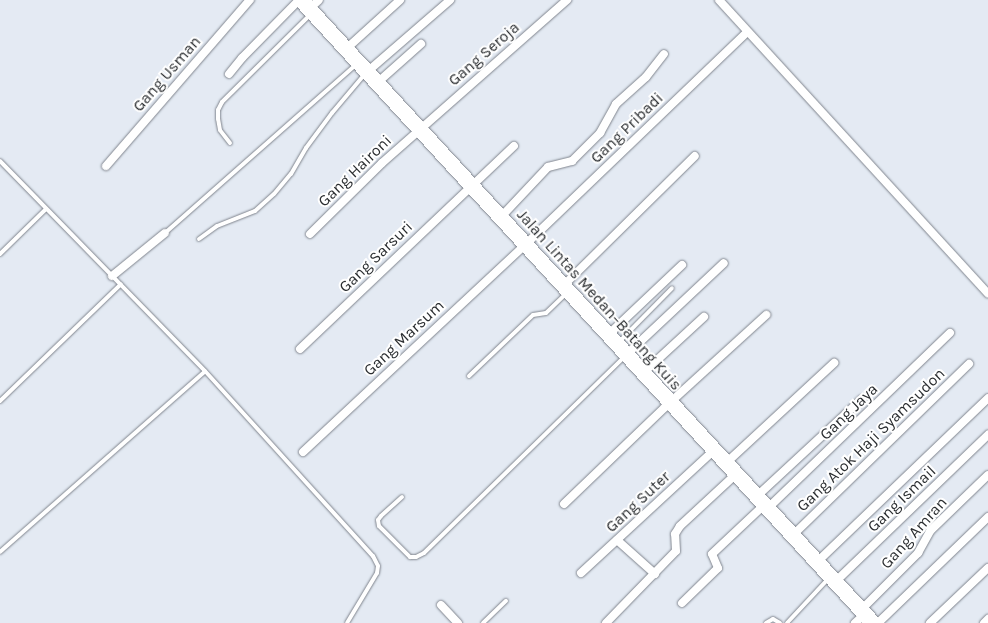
<!DOCTYPE html>
<html>
<head>
<meta charset="utf-8">
<style>
	body { margin:0 }
	#map { position:relative; width:988px; height:623px; overflow:hidden; background:#e4eaf3; font-family:Karla,sans-serif }
	div>[style] { position:absolute }
	.roads { filter:drop-shadow(0 0 1px #7f848d) drop-shadow(0 0 1px #7f848d) }
	.lane>* { height:4px; margin:-2px; padding:0 2px; transform-origin:2px; border-radius:2px; background:#fff }
	.street>* { height:8px; margin:-4px; padding:0 4px; transform-origin:4px; border-radius:4px; background:#fff }
	.highway>* { height:15px; margin:-7.5px; padding:0 7.5px; transform-origin:7.5px; border-radius:7.5px; background:#fff }
	span { translate:-50% -50%; white-space:nowrap; text-align:center; line-height:1.15; -webkit-text-stroke:4px #fff; paint-order:stroke }
	.street-label { font-size:16px; color:#2a2d30 }
</style>
</head>
<body>
<div id="map">
	<div class="roads">
		<div class="lane">
			<i style="left:230px;top:143px;width:16px;rotate:-128deg"></i>
			<i style="left:220px;top:130px;width:11px;rotate:-100deg"></i>
			<i style="left:218px;top:119px;width:9px;rotate:-90deg"></i>
			<i style="left:218px;top:110px;width:9px;rotate:-63deg"></i>
			<i style="left:222px;top:102px;width:124px;rotate:-44.7deg"></i>
			<i style="left:0;top:161px;width:293px;rotate:45.7deg"></i>
			<i style="left:205px;top:371px;width:250px;rotate:47.8deg"></i>
			<i style="left:373px;top:556px;width:11px;rotate:63deg"></i>
			<i style="left:378px;top:566px;width:7px;rotate:98deg"></i>
			<i style="left:377px;top:573px;width:58px;rotate:121deg"></i>
			<i style="left:165px;top:233px;width:256px;rotate:-41.4deg"></i>
			<i style="left:199px;top:239px;width:22px;rotate:-36deg"></i>
			<i style="left:217px;top:226px;width:41px;rotate:-21.5deg"></i>
			<i style="left:255px;top:211px;width:25px;rotate:-42deg"></i>
			<i style="left:274px;top:194px;width:26px;rotate:-50deg"></i>
			<i style="left:291px;top:174px;width:30px;rotate:-60deg"></i>
			<i style="left:306px;top:148px;width:44px;rotate:-53.4deg"></i>
			<i style="left:332px;top:113px;width:51px;rotate:-49.8deg"></i>
			<i style="left:0;top:254px;width:64px;rotate:-44.4deg"></i>
			<i style="left:620px;top:341px;width:74px;rotate:-45.5deg"></i>
			<i style="left:469px;top:376px;width:88px;rotate:-43.6deg"></i>
			<i style="left:533px;top:315px;width:13px;rotate:-9deg"></i>
			<i style="left:546px;top:313px;width:29px;rotate:-44deg"></i>
			<i style="left:0;top:401px;width:168px;rotate:-44deg"></i>
			<i style="left:402px;top:497px;width:28px;rotate:138deg"></i>
			<i style="left:381px;top:516px;width:5px;rotate:127deg"></i>
			<i style="left:378px;top:520px;width:6px;rotate:81deg"></i>
			<i style="left:379px;top:526px;width:44px;rotate:45deg"></i>
			<i style="left:410px;top:557px;width:6px"></i>
			<i style="left:416px;top:557px;width:9px;rotate:-27deg"></i>
			<i style="left:424px;top:553px;width:280px;rotate:-44.4deg"></i>
			<i style="left:0;top:552px;width:273px;rotate:-41.4deg"></i>
			<i style="left:483px;top:623px;width:32px;rotate:-44deg"></i>
			<i style="left:766px;top:623px;width:8px;rotate:-30deg"></i>
			<i style="left:773px;top:619px;width:8px;rotate:30deg"></i>
			<i style="left:787px;top:623px;width:60px;rotate:-47deg"></i>
		</div>
		<div class="street">
			<i style="left:719px;top:0;width:398px;rotate:47.5deg"></i>
			<i style="left:309px;top:9px;width:13px;rotate:-42deg"></i>
			<i style="left:346px;top:49px;width:73px;rotate:-42.2deg"></i>
			<i style="left:367px;top:72px;width:110px;rotate:-40.9deg"></i>
			<i style="left:229px;top:74px;width:21px;rotate:-51deg"></i>
			<i style="left:242px;top:58px;width:81px;rotate:-45.5deg"></i>
			<i style="left:377px;top:83px;width:59px;rotate:-41.6deg"></i>
			<i style="left:106px;top:166px;width:220px;rotate:-49.1deg"></i>
			<i style="left:500px;top:218px;width:70px;rotate:-46.7deg"></i>
			<i style="left:548px;top:167px;width:25px;rotate:-14deg"></i>
			<i style="left:572px;top:161px;width:40px;rotate:-45deg"></i>
			<i style="left:600px;top:133px;width:33px;rotate:-61deg"></i>
			<i style="left:616px;top:104px;width:40px;rotate:-42deg"></i>
			<i style="left:646px;top:77px;width:29px;rotate:-52deg"></i>
			<i style="left:310px;top:234px;width:101px;rotate:-44.6deg"></i>
			<i style="left:382px;top:163px;width:247px;rotate:-41.4deg"></i>
			<i style="left:112px;top:276px;width:68px;rotate:-39.1deg"></i>
			<i style="left:563px;top:286px;width:185px;rotate:-44.6deg"></i>
			<i style="left:608px;top:335px;width:102px;rotate:-43.4deg"></i>
			<i style="left:300px;top:349px;width:295px;rotate:-43.5deg"></i>
			<i style="left:626px;top:355px;width:134px;rotate:-43.2deg"></i>
			<i style="left:643px;top:373px;width:83px;rotate:-42.6deg"></i>
			<i style="left:303px;top:452px;width:304px;rotate:-43deg"></i>
			<i style="left:525px;top:245px;width:308px;rotate:-43.8deg"></i>
			<i style="left:725px;top:464px;width:149px;rotate:-42.8deg"></i>
			<i style="left:756px;top:497px;width:144px;rotate:-42.8deg"></i>
			<i style="left:564px;top:504px;width:140px;rotate:-43.8deg"></i>
			<i style="left:665px;top:407px;width:137px;rotate:-42.3deg"></i>
			<i style="left:767px;top:509px;width:254px;rotate:-43.9deg"></i>
			<i style="left:792px;top:536px;width:247px;rotate:-44.2deg"></i>
			<i style="left:617px;top:540px;width:51px;rotate:41.8deg"></i>
			<i style="left:816px;top:563px;width:238px;rotate:-43.8deg"></i>
			<i style="left:581px;top:573px;width:180px;rotate:-42.7deg"></i>
			<i style="left:834px;top:583px;width:214px;rotate:-43.9deg"></i>
			<i style="left:682px;top:603px;width:50px;rotate:-44.2deg"></i>
			<i style="left:718px;top:568px;width:15px;rotate:-113deg"></i>
			<i style="left:712px;top:554px;width:71px;rotate:-43.3deg"></i>
			<i style="left:441px;top:605px;width:25px;rotate:47deg"></i>
			<i style="left:861px;top:610px;width:81px;rotate:-45deg"></i>
			<i style="left:918px;top:553px;width:26px;rotate:-61deg"></i>
			<i style="left:931px;top:530px;width:79px;rotate:-44deg"></i>
			<i style="left:606px;top:623px;width:100px;rotate:-45.8deg"></i>
			<i style="left:676px;top:551px;width:17px;rotate:-93deg"></i>
			<i style="left:675px;top:534px;width:9px;rotate:-58deg"></i>
			<i style="left:680px;top:526px;width:75px;rotate:-42.8deg"></i>
			<i style="left:855px;top:623px;width:13px;rotate:-42deg"></i>
			<i style="left:878px;top:623px;width:153px;rotate:-43.9deg"></i>
			<i style="left:930px;top:623px;width:80px;rotate:-43.5deg"></i>
			<i style="left:984px;top:623px;width:6px;rotate:-45deg"></i>
		</div>
		<div class="highway">
			<i style="left:301px;top:0;width:846px;rotate:47.44deg"></i>
		</div>
	</div>
	<div class="street-label">
		<span style="left:484px;top:54px;rotate:-41deg">Gang Seroja</span>
		<span style="left:167px;top:74px;rotate:-49deg">Gang Usman</span>
		<span style="left:627px;top:128px;rotate:-44deg">Gang Pribadi</span>
		<span style="left:355px;top:171px;rotate:-44deg">Gang Haironi</span>
		<span style="left:376px;top:257px;rotate:-44deg">Gang Sarsuri</span>
		<span style="left:599px;top:300px;rotate:48deg">Jalan Lintas Medan–Batang Kuis</span>
		<span style="left:404px;top:338px;rotate:-43deg">Gang Marsum</span>
		<span style="left:849px;top:412px;rotate:-44deg">Gang Jaya</span>
		<span style="left:871px;top:440px;rotate:-44deg">Gang Atok Haji Syamsudon</span>
		<span style="left:902px;top:499px;rotate:-44deg">Gang Ismail</span>
		<span style="left:638px;top:502px;rotate:-43deg">Gang Suter</span>
		<span style="left:914px;top:533px;rotate:-48deg">Gang Amran</span>
	</div>
</div>
</body>
</html>
